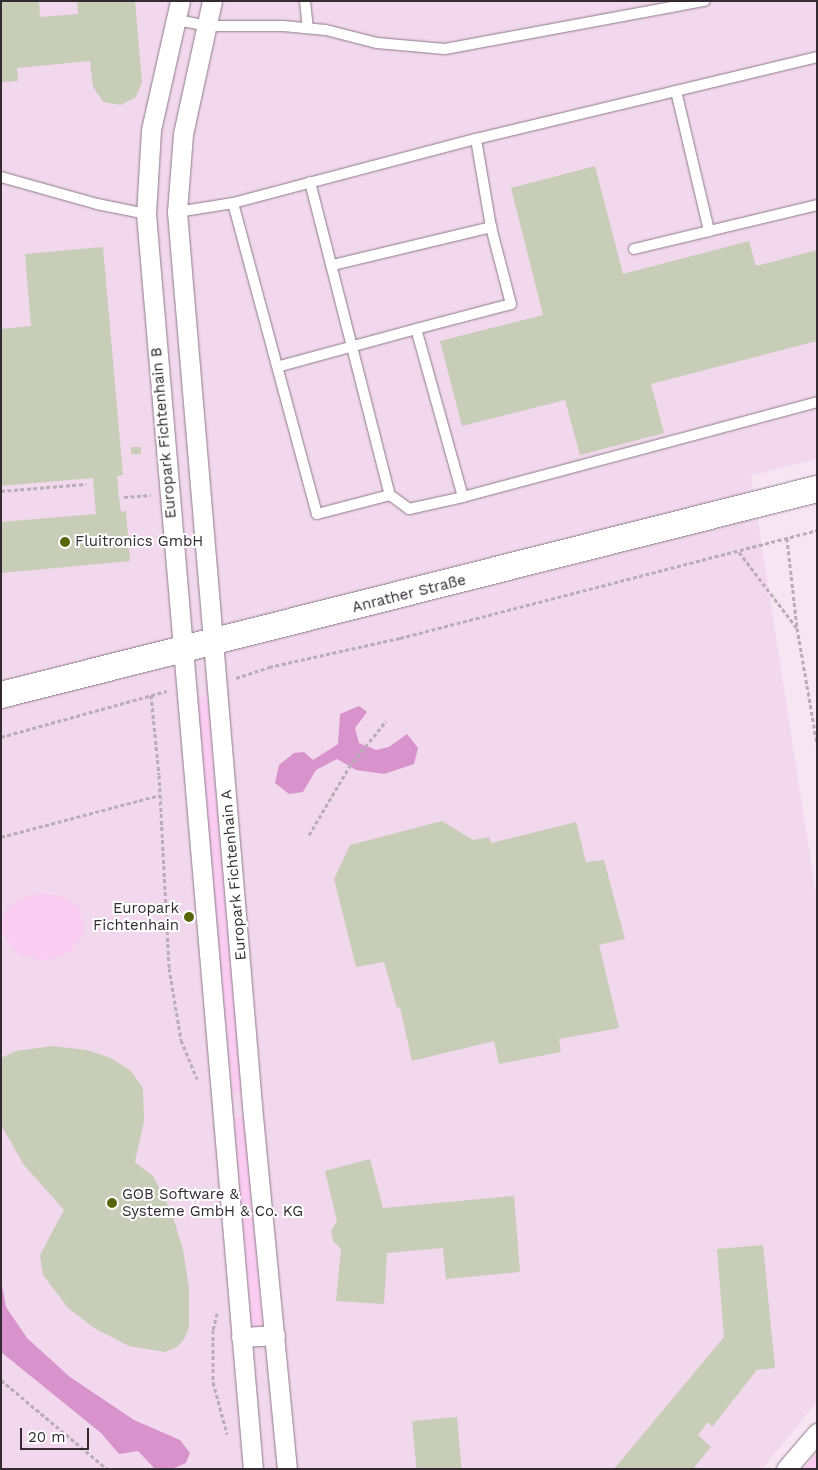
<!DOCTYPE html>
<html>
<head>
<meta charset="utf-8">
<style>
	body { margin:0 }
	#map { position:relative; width:818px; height:1470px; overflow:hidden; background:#f8e5f4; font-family:"Work Sans",sans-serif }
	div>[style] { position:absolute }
	.built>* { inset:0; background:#f2d8ec }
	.green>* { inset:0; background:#faccf1; transform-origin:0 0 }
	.water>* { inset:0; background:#d893cc }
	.building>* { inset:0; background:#c8cdb8; transform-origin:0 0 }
	.path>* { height:3px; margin-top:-1.5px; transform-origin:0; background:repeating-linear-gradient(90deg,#bbacb8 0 4px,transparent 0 6.5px) }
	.roads { filter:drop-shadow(0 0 1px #8c7b88) drop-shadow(0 0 1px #8c7b88) }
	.service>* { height:10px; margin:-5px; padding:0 5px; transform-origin:5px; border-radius:5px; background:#fff }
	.minor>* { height:19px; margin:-9.5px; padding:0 9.5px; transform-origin:9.5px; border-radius:9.5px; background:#fff }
	.secondary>* { height:26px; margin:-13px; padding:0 13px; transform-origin:13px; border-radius:13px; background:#fff }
	.dots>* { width:14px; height:14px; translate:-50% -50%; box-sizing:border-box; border:2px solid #fff; border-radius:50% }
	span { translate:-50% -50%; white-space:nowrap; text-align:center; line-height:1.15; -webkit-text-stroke:4px #fff; paint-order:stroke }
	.street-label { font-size:15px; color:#332b31 }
	.poi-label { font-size:15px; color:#332b31 }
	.left { translate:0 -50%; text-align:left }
	.right { translate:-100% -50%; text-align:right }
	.frame { position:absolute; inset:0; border:2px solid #332b31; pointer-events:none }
	.scale { position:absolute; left:20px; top:1428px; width:69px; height:22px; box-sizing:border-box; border:2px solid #332b31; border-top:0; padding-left:6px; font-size:15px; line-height:18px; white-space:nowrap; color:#332b31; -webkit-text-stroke:4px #fff; paint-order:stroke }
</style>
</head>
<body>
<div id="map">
	<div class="built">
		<i style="clip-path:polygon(1px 1px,817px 1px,817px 459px,751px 476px,817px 901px,817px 1402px,762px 1469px,1px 1469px)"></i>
	</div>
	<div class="green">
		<i style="clip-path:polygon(207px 696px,242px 1093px,233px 1094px,196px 698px)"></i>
		<i style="clip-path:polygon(42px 893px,67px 898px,79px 908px,85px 930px,72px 950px,56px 958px,41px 960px,16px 953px,1px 931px,5px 911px,19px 899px)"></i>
		<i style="left:244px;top:1116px;width:211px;height:10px;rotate:85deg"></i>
		<i style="clip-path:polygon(817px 1452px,817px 1469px,803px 1469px)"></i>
	</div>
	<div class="water">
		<i style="clip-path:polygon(359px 706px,367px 712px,355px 728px,359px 743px,376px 750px,389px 747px,407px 734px,418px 748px,414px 764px,384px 774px,356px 770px,337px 759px,316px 770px,303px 792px,289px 794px,275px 783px,279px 765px,294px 753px,304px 752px,313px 760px,338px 744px,340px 714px)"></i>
		<i style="clip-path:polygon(1px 1280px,6px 1307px,27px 1338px,70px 1377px,134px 1420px,180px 1440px,190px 1453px,186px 1463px,172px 1469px,155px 1469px,138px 1451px,119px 1454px,101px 1433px,1px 1352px)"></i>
	</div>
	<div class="building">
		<i style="clip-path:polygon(1px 1px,39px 1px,40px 17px,78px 14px,77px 1px,135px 1px,142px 82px,136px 97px,121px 105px,103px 102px,93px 87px,90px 61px,17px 68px,18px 81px,1px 82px)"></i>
		<i style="clip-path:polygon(595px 166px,623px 274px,749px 241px,756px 266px,817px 250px,817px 341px,651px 384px,664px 433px,580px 455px,565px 400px,462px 426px,440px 341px,543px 315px,511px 188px)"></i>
		<i style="clip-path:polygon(103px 247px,123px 475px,117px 476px,119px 497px,121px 512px,126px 511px,130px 561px,1px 573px,1px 522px,96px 514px,93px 478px,1px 486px,1px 329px,31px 326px,25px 254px)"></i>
		<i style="left:141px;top:447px;width:7px;height:10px;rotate:90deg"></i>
		<i style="clip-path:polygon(442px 821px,473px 840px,489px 837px,491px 843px,576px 822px,586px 862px,604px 860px,625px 939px,599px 945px,619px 1028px,559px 1039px,561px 1052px,499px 1064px,494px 1041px,412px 1061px,400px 1007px,397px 1008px,384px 962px,356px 967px,334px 879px,350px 845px)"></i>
		<i style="clip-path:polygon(52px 1046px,87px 1050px,111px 1058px,131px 1071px,143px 1088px,144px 1121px,135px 1162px,153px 1176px,171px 1211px,183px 1249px,189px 1288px,189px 1327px,185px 1338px,177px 1347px,165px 1352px,129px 1346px,94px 1328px,68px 1308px,43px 1275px,40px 1255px,64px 1210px,24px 1165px,1px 1125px,1px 1058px,16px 1051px)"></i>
		<i style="clip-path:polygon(370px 1159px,383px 1208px,514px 1196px,520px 1272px,446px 1279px,443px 1248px,387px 1253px,384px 1304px,336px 1301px,341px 1249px,333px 1241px,331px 1231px,337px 1221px,325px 1171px)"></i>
		<i style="clip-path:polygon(763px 1245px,775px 1368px,757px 1370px,712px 1427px,708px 1422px,698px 1435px,711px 1447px,693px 1469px,614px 1469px,724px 1337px,717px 1249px)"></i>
		<i style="left:457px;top:1417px;width:52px;height:45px;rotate:85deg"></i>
	</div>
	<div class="path">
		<i style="left:1px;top:491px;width:85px;rotate:-4.7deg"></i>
		<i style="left:124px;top:497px;width:27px;rotate:-4deg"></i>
		<i style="left:787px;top:538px;width:91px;rotate:83.7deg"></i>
		<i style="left:797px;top:628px;width:118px;rotate:80.2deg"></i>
		<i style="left:739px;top:552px;width:96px;rotate:52.7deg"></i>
		<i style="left:236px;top:678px;width:35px;rotate:-18deg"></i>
		<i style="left:269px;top:667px;width:134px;rotate:-12.5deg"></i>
		<i style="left:400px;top:638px;width:431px;rotate:-14.5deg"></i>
		<i style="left:151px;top:695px;width:80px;rotate:84.3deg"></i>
		<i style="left:159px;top:775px;width:193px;rotate:87deg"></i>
		<i style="left:169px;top:968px;width:73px;rotate:80.5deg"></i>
		<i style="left:181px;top:1040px;width:42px;rotate:67.7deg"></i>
		<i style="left:1px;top:737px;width:172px;rotate:-15.5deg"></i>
		<i style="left:309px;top:835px;width:79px;rotate:-59.5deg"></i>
		<i style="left:349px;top:767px;width:59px;rotate:-51.2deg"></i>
		<i style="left:1px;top:837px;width:164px;rotate:-14.8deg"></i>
		<i style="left:217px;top:1313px;width:17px;rotate:103deg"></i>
		<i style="left:213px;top:1330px;width:52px;rotate:90deg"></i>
		<i style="left:213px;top:1382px;width:54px;rotate:74.9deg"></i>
		<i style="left:1px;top:1380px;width:138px;rotate:40deg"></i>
	</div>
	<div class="roads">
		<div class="service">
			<i style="left:305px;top:1px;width:27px;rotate:84deg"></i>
			<i style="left:177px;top:20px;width:31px;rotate:11deg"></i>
			<i style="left:207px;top:26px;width:76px"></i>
			<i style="left:283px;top:26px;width:43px;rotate:5.3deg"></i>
			<i style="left:326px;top:30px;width:53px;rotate:14.3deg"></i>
			<i style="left:377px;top:43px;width:68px;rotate:5deg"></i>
			<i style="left:445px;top:49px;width:264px;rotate:-10.5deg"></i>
			<i style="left:676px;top:91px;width:144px;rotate:76.7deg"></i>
			<i style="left:709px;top:231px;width:111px;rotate:-13.5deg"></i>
			<i style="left:1px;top:177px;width:100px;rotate:15.7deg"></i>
			<i style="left:97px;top:204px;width:50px;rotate:11.5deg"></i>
			<i style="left:310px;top:182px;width:323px;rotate:75.7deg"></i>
			<i style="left:233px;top:203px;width:322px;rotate:74.9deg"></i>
			<i style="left:317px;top:514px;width:75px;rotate:-14.6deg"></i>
			<i style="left:390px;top:495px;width:24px;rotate:36deg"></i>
			<i style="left:409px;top:509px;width:55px;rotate:-12.5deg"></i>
			<i style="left:463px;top:497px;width:174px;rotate:-105.6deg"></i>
			<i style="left:416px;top:329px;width:98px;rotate:-14.7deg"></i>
			<i style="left:511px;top:304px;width:80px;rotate:-104.6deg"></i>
			<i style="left:491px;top:227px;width:89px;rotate:-99.7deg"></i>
			<i style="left:177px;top:212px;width:57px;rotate:-9.1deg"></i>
			<i style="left:233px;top:203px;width:251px;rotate:-14.8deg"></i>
			<i style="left:476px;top:139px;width:351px;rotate:-13.5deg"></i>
			<i style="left:634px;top:249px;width:77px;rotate:-13.5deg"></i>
			<i style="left:333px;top:265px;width:163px;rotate:-13.5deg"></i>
			<i style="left:280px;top:366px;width:141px;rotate:-15.2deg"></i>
			<i style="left:463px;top:497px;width:367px;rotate:-15deg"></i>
		</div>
		<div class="minor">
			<i style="left:180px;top:1px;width:132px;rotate:102.7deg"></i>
			<i style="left:151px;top:130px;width:84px;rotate:93.4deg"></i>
			<i style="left:146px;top:214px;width:1260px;rotate:85.13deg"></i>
			<i style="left:212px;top:1px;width:136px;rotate:102.3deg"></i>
			<i style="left:183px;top:134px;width:78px;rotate:94.4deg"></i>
			<i style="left:177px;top:212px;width:897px;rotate:85.2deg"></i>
			<i style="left:252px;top:1106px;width:365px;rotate:84.5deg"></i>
			<i style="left:241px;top:1337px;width:34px;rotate:-3deg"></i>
			<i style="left:786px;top:1469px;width:48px;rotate:-49.3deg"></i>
		</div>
		<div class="secondary">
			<i style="left:1px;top:695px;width:842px;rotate:-14.17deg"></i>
		</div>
	</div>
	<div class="dots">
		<i style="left:65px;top:542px;background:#59670c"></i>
		<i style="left:189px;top:917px;background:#59670c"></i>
		<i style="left:112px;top:1203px;background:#59670c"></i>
	</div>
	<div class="street-label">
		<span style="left:164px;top:433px;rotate:-95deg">Europark Fichtenhain B</span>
		<span style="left:409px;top:594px;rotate:-14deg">Anrather Straße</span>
		<span style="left:234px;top:875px;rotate:-95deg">Europark Fichtenhain A</span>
	</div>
	<div class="poi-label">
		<span class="left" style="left:75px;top:542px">Fluitronics GmbH</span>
		<span class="right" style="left:179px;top:917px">Europark<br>Fichtenhain</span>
		<span class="left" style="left:122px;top:1203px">GOB Software &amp;<br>Systeme GmbH &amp; Co. KG</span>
	</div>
	<div class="frame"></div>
	<div class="scale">20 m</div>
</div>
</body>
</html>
